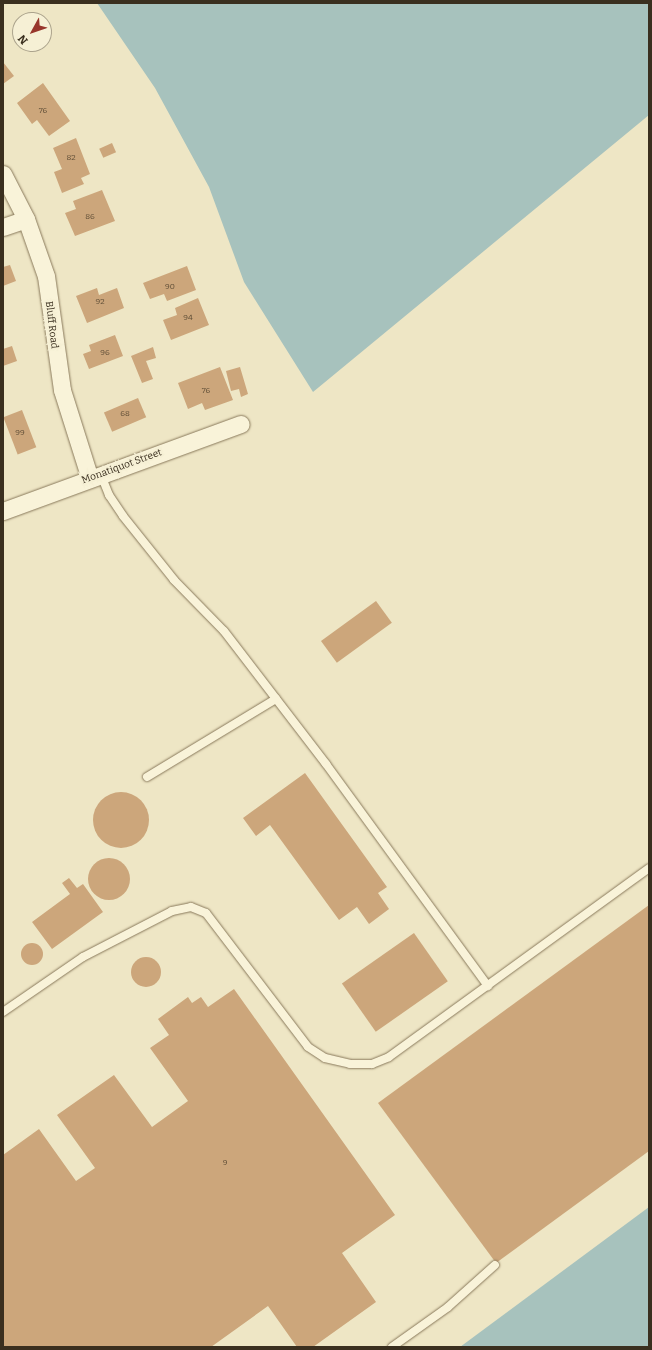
<!DOCTYPE html>
<html>
<head>
<meta charset="utf-8">
<style>
	body { margin:0 }
	#map { position:relative; width:652px; height:1350px; overflow:hidden; background:#eee6c5; font-family:Bitter,serif }
	div>[style] { position:absolute }
	.water>* { inset:0; background:#a7c2bd }
	.building>* { inset:0; background:#cca67b; transform-origin:0 0 }
	.round { border-radius:50% }
	.roads { filter:drop-shadow(0 0 1px #89795b) drop-shadow(0 0 1px #89795b) }
	.service>* { height:8px; margin:-4px; padding:0 4px; transform-origin:4px; border-radius:4px; background:#f9f3d9 }
	.minor>* { height:17px; margin:-8.5px; padding:0 8.5px; transform-origin:8.5px; border-radius:8.5px; background:#f9f3d9 }
	span { translate:-50% -50%; white-space:nowrap; text-align:center; line-height:1.15; -webkit-text-stroke:4px #f6f0d5; paint-order:stroke }
	.number-label { font-size:8px; color:#5e4d36 }
	.number-label span { -webkit-text-stroke-width:0 }
	.street-label { font-size:10px; color:#3a2f1f }
	.frame { position:absolute; inset:0; border:4px solid #3a2f1f; pointer-events:none }
	.north { position:absolute; left:12px; top:12px; width:40px; height:40px; box-sizing:border-box; background:#f6f0d5; border:1px solid #aba38c; border-radius:50%; rotate:230deg; font-size:11px; font-weight:700; line-height:16px; text-align:center; color:#3a2f1f }
	.north::after { content:''; display:block; margin:auto; width:14px; height:18px; background:#98362b; clip-path:polygon(50% 0,100% 100%,50% 72%,0 100%) }
</style>
</head>
<body>
<div id="map">
	<div class="water">
		<i style="clip-path:polygon(97px 3px,649px 3px,649px 115px,313px 392px,244px 282px,209px 187px,155px 88px)"></i>
		<i style="clip-path:polygon(649px 1207px,649px 1347px,460px 1347px)"></i>
	</div>
	<div class="building">
		<i style="clip-path:polygon(3px 62px,14px 76px,3px 84px)"></i>
		<i style="clip-path:polygon(43px 83px,70px 121px,49px 136px,37px 120px,32px 124px,17px 103px)"></i>
		<i style="clip-path:polygon(76px 138px,90px 174px,81px 178px,84px 184px,62px 193px,54px 172px,62px 169px,53px 148px)"></i>
		<i style="left:112px;top:143px;width:10px;height:14px;rotate:66deg"></i>
		<i style="clip-path:polygon(102px 190px,115px 221px,75px 236px,65px 213px,76px 209px,73px 201px)"></i>
		<i style="clip-path:polygon(10px 265px,16px 281px,3px 286px,3px 267px)"></i>
		<i style="clip-path:polygon(187px 266px,196px 290px,167px 301px,164px 294px,150px 299px,143px 283px)"></i>
		<i style="clip-path:polygon(97px 288px,99px 295px,117px 288px,124px 308px,87px 323px,76px 296px)"></i>
		<i style="clip-path:polygon(198px 298px,209px 325px,171px 340px,163px 320px,177px 315px,175px 308px)"></i>
		<i style="clip-path:polygon(115px 335px,123px 356px,89px 369px,83px 354px,91px 351px,89px 345px)"></i>
		<i style="clip-path:polygon(12px 346px,17px 361px,3px 366px,3px 349px)"></i>
		<i style="clip-path:polygon(153px 347px,156px 358px,146px 361px,153px 379px,142px 383px,131px 356px)"></i>
		<i style="clip-path:polygon(220px 367px,233px 400px,205px 410px,202px 403px,188px 409px,178px 383px)"></i>
		<i style="clip-path:polygon(240px 367px,248px 394px,241px 397px,239px 389px,231px 391px,226px 371px)"></i>
		<i style="left:138px;top:398px;width:21px;height:37px;rotate:67deg"></i>
		<i style="left:22px;top:410px;width:40px;height:20px;rotate:69deg"></i>
		<i style="left:376px;top:601px;width:27px;height:68px;rotate:54deg"></i>
		<i style="clip-path:polygon(305px 773px,387px 887px,378px 893px,389px 909px,369px 924px,357px 907px,339px 920px,270px 825px,256px 836px,243px 818px)"></i>
		<i class="round" style="left:93px;top:792px;width:56px;height:56px"></i>
		<i class="round" style="left:88px;top:858px;width:42px;height:42px"></i>
		<i style="clip-path:polygon(69px 878px,77px 888px,83px 884px,103px 912px,52px 949px,32px 922px,70px 894px,62px 883px)"></i>
		<i style="clip-path:polygon(649px 905px,649px 1151px,496px 1263px,378px 1103px)"></i>
		<i style="left:414px;top:933px;width:59px;height:88px;rotate:55deg"></i>
		<i class="round" style="left:21px;top:943px;width:22px;height:22px"></i>
		<i class="round" style="left:131px;top:957px;width:30px;height:30px"></i>
		<i style="clip-path:polygon(234px 989px,395px 1215px,342px 1253px,376px 1302px,313px 1347px,297px 1347px,268px 1306px,211px 1347px,3px 1347px,3px 1155px,39px 1129px,76px 1181px,95px 1168px,57px 1115px,114px 1075px,152px 1127px,188px 1101px,150px 1048px,169px 1035px,158px 1019px,188px 997px,192px 1003px,201px 997px,208px 1007px)"></i>
	</div>
	<div class="roads">
		<div class="service">
			<i style="left:101px;top:475px;width:22px;rotate:68deg"></i>
			<i style="left:109px;top:495px;width:25px;rotate:56deg"></i>
			<i style="left:123px;top:516px;width:82px;rotate:51.4deg"></i>
			<i style="left:174px;top:580px;width:71px;rotate:45.6deg"></i>
			<i style="left:224px;top:631px;width:168px;rotate:52.5deg"></i>
			<i style="left:326px;top:764px;width:275px;rotate:53.9deg"></i>
			<i style="left:147px;top:777px;width:151px;rotate:-31.2deg"></i>
			<i style="left:3px;top:1012px;width:97px;rotate:-34.5deg"></i>
			<i style="left:83px;top:957px;width:100px;rotate:-27.3deg"></i>
			<i style="left:172px;top:911px;width:19px;rotate:-12deg"></i>
			<i style="left:191px;top:907px;width:16px;rotate:22deg"></i>
			<i style="left:206px;top:913px;width:168px;rotate:52.7deg"></i>
			<i style="left:308px;top:1047px;width:20px;rotate:33deg"></i>
			<i style="left:325px;top:1058px;width:26px;rotate:13deg"></i>
			<i style="left:350px;top:1064px;width:22px"></i>
			<i style="left:372px;top:1064px;width:18px;rotate:-22deg"></i>
			<i style="left:389px;top:1057px;width:321px;rotate:-36deg"></i>
			<i style="left:392px;top:1347px;width:69px;rotate:-35.5deg"></i>
			<i style="left:448px;top:1307px;width:63px;rotate:-41.8deg"></i>
		</div>
		<div class="minor">
			<i style="left:3px;top:174px;width:51px;rotate:62.9deg"></i>
			<i style="left:26px;top:219px;width:60px;rotate:70.7deg"></i>
			<i style="left:46px;top:276px;width:115px;rotate:82deg"></i>
			<i style="left:62px;top:390px;width:93px;rotate:72.5deg"></i>
			<i style="left:3px;top:227px;width:24px;rotate:-19deg"></i>
			<i style="left:3px;top:511px;width:253px;rotate:-20.1deg"></i>
		</div>
	</div>
	<div class="number-label">
		<span style="left:43px;top:111px">76</span>
		<span style="left:71px;top:158px">82</span>
		<span style="left:90px;top:217px">86</span>
		<span style="left:170px;top:287px">90</span>
		<span style="left:100px;top:302px">92</span>
		<span style="left:188px;top:318px">94</span>
		<span style="left:105px;top:353px">96</span>
		<span style="left:206px;top:391px">76</span>
		<span style="left:125px;top:414px">68</span>
		<span style="left:20px;top:433px">99</span>
		<span style="left:225px;top:1163px">9</span>
	</div>
	<div class="street-label">
		<span style="left:51px;top:325px;rotate:83deg">Bluff Road</span>
		<span style="left:122px;top:467px;rotate:-20deg">Monatiquot Street</span>
	</div>
	<div class="frame"></div>
	<div class="north">N</div>
</div>
</body>
</html>
